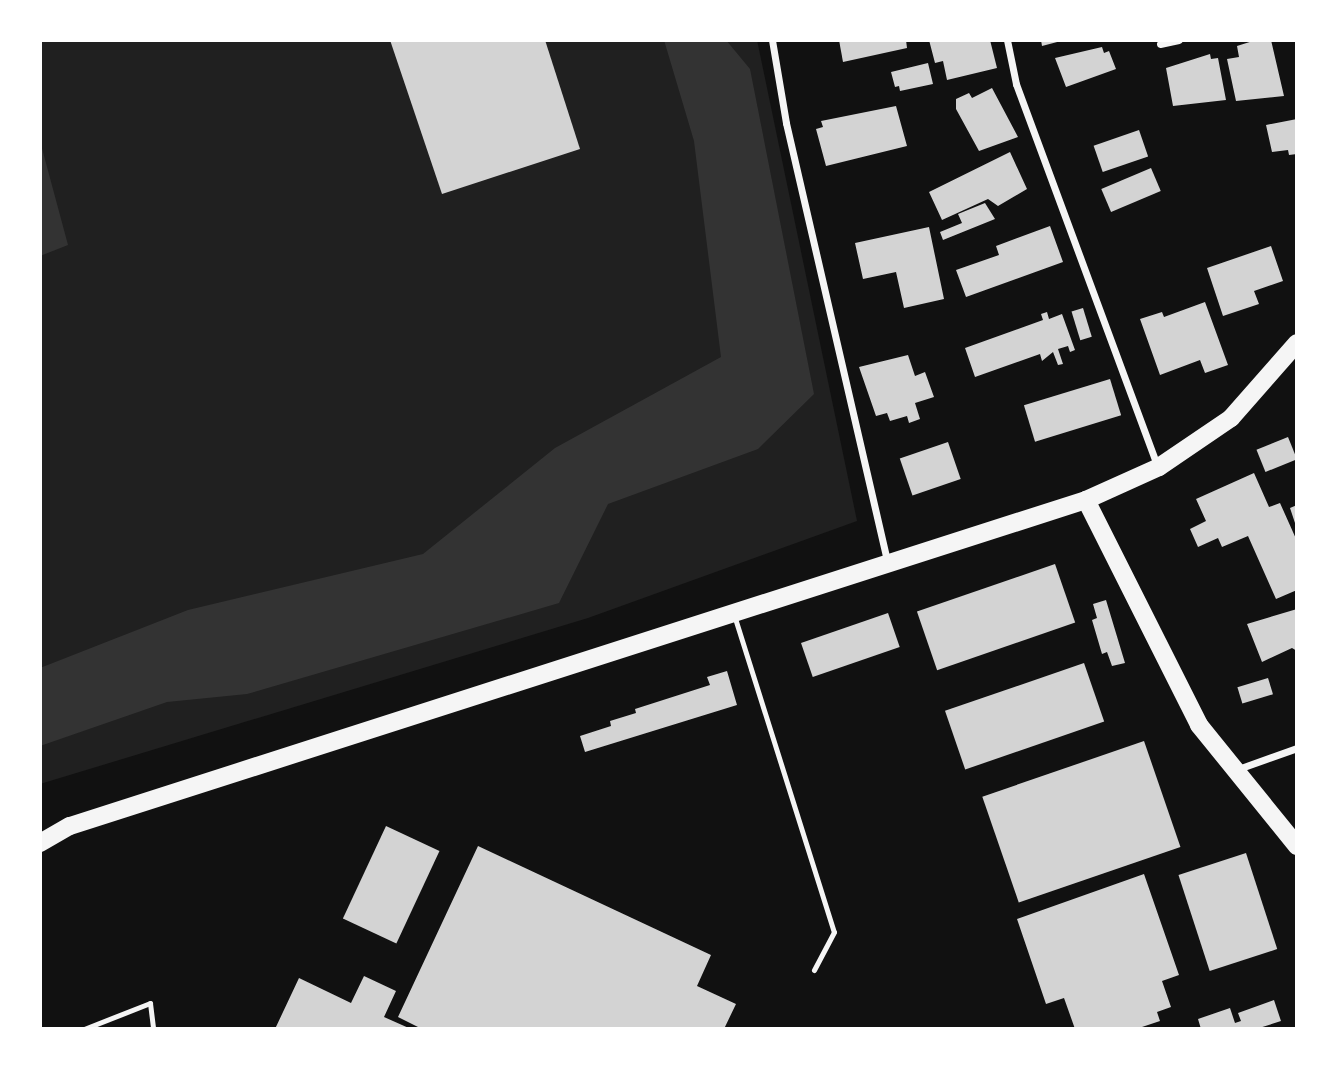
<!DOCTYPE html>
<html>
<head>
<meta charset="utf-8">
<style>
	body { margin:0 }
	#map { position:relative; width:1337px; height:1069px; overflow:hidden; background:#111; font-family:"PT Serif",serif }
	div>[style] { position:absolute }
	.green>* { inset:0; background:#202020 }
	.water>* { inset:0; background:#333 }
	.building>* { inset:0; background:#d3d3d3; transform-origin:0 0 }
	.service>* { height:5px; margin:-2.5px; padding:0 2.5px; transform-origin:2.5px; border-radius:2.5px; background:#f5f5f5 }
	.minor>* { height:7px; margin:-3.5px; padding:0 3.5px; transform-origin:3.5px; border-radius:3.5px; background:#f5f5f5 }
	.primary>* { height:18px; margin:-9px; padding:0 9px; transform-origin:9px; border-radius:9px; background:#f5f5f5 }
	span { translate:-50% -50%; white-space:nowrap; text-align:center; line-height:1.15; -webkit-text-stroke:6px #fff; paint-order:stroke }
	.frame { position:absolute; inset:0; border:42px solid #fff; pointer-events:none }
</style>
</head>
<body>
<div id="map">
	<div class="green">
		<i style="clip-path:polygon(40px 40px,757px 40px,857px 521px,588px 618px,40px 784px)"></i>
	</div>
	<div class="water">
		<i style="clip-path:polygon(664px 40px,726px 40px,750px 69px,814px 394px,758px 449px,608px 504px,559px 603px,247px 694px,167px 702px,40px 746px,40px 668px,188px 610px,423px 554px,555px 448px,721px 357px,694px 141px)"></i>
		<i style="clip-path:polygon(40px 141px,68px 245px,40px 256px)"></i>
	</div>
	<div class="building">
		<i style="clip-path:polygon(390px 40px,545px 40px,580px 149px,442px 194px)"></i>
		<i style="clip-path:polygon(839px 40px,906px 40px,907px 48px,843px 62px)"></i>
		<i style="clip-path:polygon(929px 40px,990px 40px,997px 68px,947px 80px,943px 61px,935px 63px)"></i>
		<i style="clip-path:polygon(1041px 40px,1061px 40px,1061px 41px,1042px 46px)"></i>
		<i style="clip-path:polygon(1256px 40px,1271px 40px,1284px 96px,1236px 101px,1227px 59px,1239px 57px,1237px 46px)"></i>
		<i style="clip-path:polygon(1102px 47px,1104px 53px,1109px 51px,1116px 69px,1066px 87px,1055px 58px)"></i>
		<i style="clip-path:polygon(1210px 54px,1211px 59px,1218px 58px,1226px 100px,1173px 106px,1166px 68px)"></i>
		<i style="clip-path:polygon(928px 63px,933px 84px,900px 91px,899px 86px,895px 87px,891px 72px)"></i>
		<i style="clip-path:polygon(992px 88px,1018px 137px,979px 151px,956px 109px,956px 99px,969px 93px,972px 98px)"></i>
		<i style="clip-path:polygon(896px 106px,907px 146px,826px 166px,816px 129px,823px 127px,821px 121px)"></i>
		<i style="clip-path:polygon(1297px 119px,1297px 154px,1289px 155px,1288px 150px,1272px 152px,1266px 125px)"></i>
		<i style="left:1139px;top:130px;width:28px;height:48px;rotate:71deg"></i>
		<i style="clip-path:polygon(1010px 152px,1027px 189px,998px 206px,988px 199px,942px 220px,929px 192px)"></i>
		<i style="left:1151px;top:168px;width:25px;height:54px;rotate:67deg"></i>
		<i style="clip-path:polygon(985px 203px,995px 219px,943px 240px,940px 232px,962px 223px,958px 214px)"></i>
		<i style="clip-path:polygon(1050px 226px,1063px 262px,966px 297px,956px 270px,999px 255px,996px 246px)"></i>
		<i style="clip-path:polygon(929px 227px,944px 299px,904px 308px,896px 272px,863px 279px,855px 243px)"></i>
		<i style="clip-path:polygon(1271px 246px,1283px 281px,1254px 291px,1259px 304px,1223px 316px,1207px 268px)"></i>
		<i style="clip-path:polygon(1205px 302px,1228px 365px,1205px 373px,1200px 360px,1160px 375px,1140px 319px,1162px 312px,1164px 317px)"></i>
		<i style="left:1083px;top:308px;width:30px;height:12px;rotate:73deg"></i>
		<i style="clip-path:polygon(1047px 312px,1049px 319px,1062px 314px,1075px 350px,1070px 352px,1068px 346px,1058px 349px,1063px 364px,1058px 365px,1053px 352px,1042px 361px,1040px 354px,975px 377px,965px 348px,1043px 320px,1041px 314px)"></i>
		<i style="clip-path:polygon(908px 355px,915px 376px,925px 372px,934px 397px,915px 403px,920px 419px,909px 423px,907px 416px,890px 421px,887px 413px,876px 416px,859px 367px)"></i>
		<i style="left:1110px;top:379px;width:38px;height:90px;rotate:73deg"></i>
		<i style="left:1288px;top:437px;width:24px;height:34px;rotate:68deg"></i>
		<i style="left:948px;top:442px;width:39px;height:51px;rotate:71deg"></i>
		<i style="clip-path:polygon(1254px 473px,1269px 507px,1280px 503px,1297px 541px,1297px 590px,1276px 599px,1248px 536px,1222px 547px,1218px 538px,1198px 547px,1190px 529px,1206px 521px,1196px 499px)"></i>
		<i style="clip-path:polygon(1297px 505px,1297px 526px,1296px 526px,1290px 508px)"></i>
		<i style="left:1055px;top:564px;width:62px;height:146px;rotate:71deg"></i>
		<i style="clip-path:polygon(1106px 600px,1125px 663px,1112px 666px,1107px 652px,1102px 654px,1092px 620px,1097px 618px,1093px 604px)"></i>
		<i style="clip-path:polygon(1297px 609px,1297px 651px,1292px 648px,1262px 662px,1247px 624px)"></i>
		<i style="left:888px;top:613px;width:36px;height:92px;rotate:71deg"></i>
		<i style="left:1084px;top:663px;width:62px;height:147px;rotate:71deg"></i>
		<i style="clip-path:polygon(727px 671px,737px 705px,585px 752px,580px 736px,611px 726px,610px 721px,636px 713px,635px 709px,710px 685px,707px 677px)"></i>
		<i style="left:1268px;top:678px;width:17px;height:32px;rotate:73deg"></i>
		<i style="left:1144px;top:741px;width:112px;height:171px;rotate:71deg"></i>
		<i style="left:386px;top:826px;width:59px;height:102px;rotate:25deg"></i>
		<i style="clip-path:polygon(478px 846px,711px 955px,697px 986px,736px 1004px,724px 1029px,422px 1029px,398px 1017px)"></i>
		<i style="left:1246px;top:853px;width:101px;height:71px;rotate:72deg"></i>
		<i style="clip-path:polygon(1144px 874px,1179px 975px,1162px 981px,1171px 1007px,1157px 1012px,1160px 1021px,1136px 1029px,1075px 1029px,1064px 998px,1046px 1004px,1017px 919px)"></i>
		<i style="clip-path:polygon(364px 976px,396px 991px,384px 1017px,411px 1029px,275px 1029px,299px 978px,351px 1003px)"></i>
		<i style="clip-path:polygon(1274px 1000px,1281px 1021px,1256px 1029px,1201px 1029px,1198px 1019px,1230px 1008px,1235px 1023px,1241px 1021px,1238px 1013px)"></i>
	</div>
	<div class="service">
		<i style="left:734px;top:615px;width:332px;rotate:72.5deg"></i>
		<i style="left:834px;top:932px;width:43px;rotate:117.8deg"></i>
		<i style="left:84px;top:1029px;width:71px;rotate:-21.5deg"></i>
		<i style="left:150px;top:1003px;width:26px;rotate:83deg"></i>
	</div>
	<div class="minor">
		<i style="left:772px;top:40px;width:84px;rotate:80.4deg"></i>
		<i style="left:786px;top:123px;width:450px;rotate:77deg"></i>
		<i style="left:1007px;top:40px;width:45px;rotate:78.4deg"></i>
		<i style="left:1016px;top:84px;width:408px;rotate:69.7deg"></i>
		<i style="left:1160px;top:44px;width:19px;rotate:-12deg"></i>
		<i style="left:1238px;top:769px;width:63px;rotate:-19.6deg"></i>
	</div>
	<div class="primary">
		<i style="left:1086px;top:500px;width:252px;rotate:63.3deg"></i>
		<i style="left:1199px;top:725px;width:156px;rotate:51deg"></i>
		<i style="left:40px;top:843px;width:34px;rotate:-30deg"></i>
		<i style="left:70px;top:826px;width:1067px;rotate:-17.79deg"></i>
		<i style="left:1086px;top:500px;width:80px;rotate:-24.3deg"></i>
		<i style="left:1159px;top:467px;width:87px;rotate:-34.2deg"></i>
		<i style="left:1231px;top:418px;width:100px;rotate:-48.7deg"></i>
	</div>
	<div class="frame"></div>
</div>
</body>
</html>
